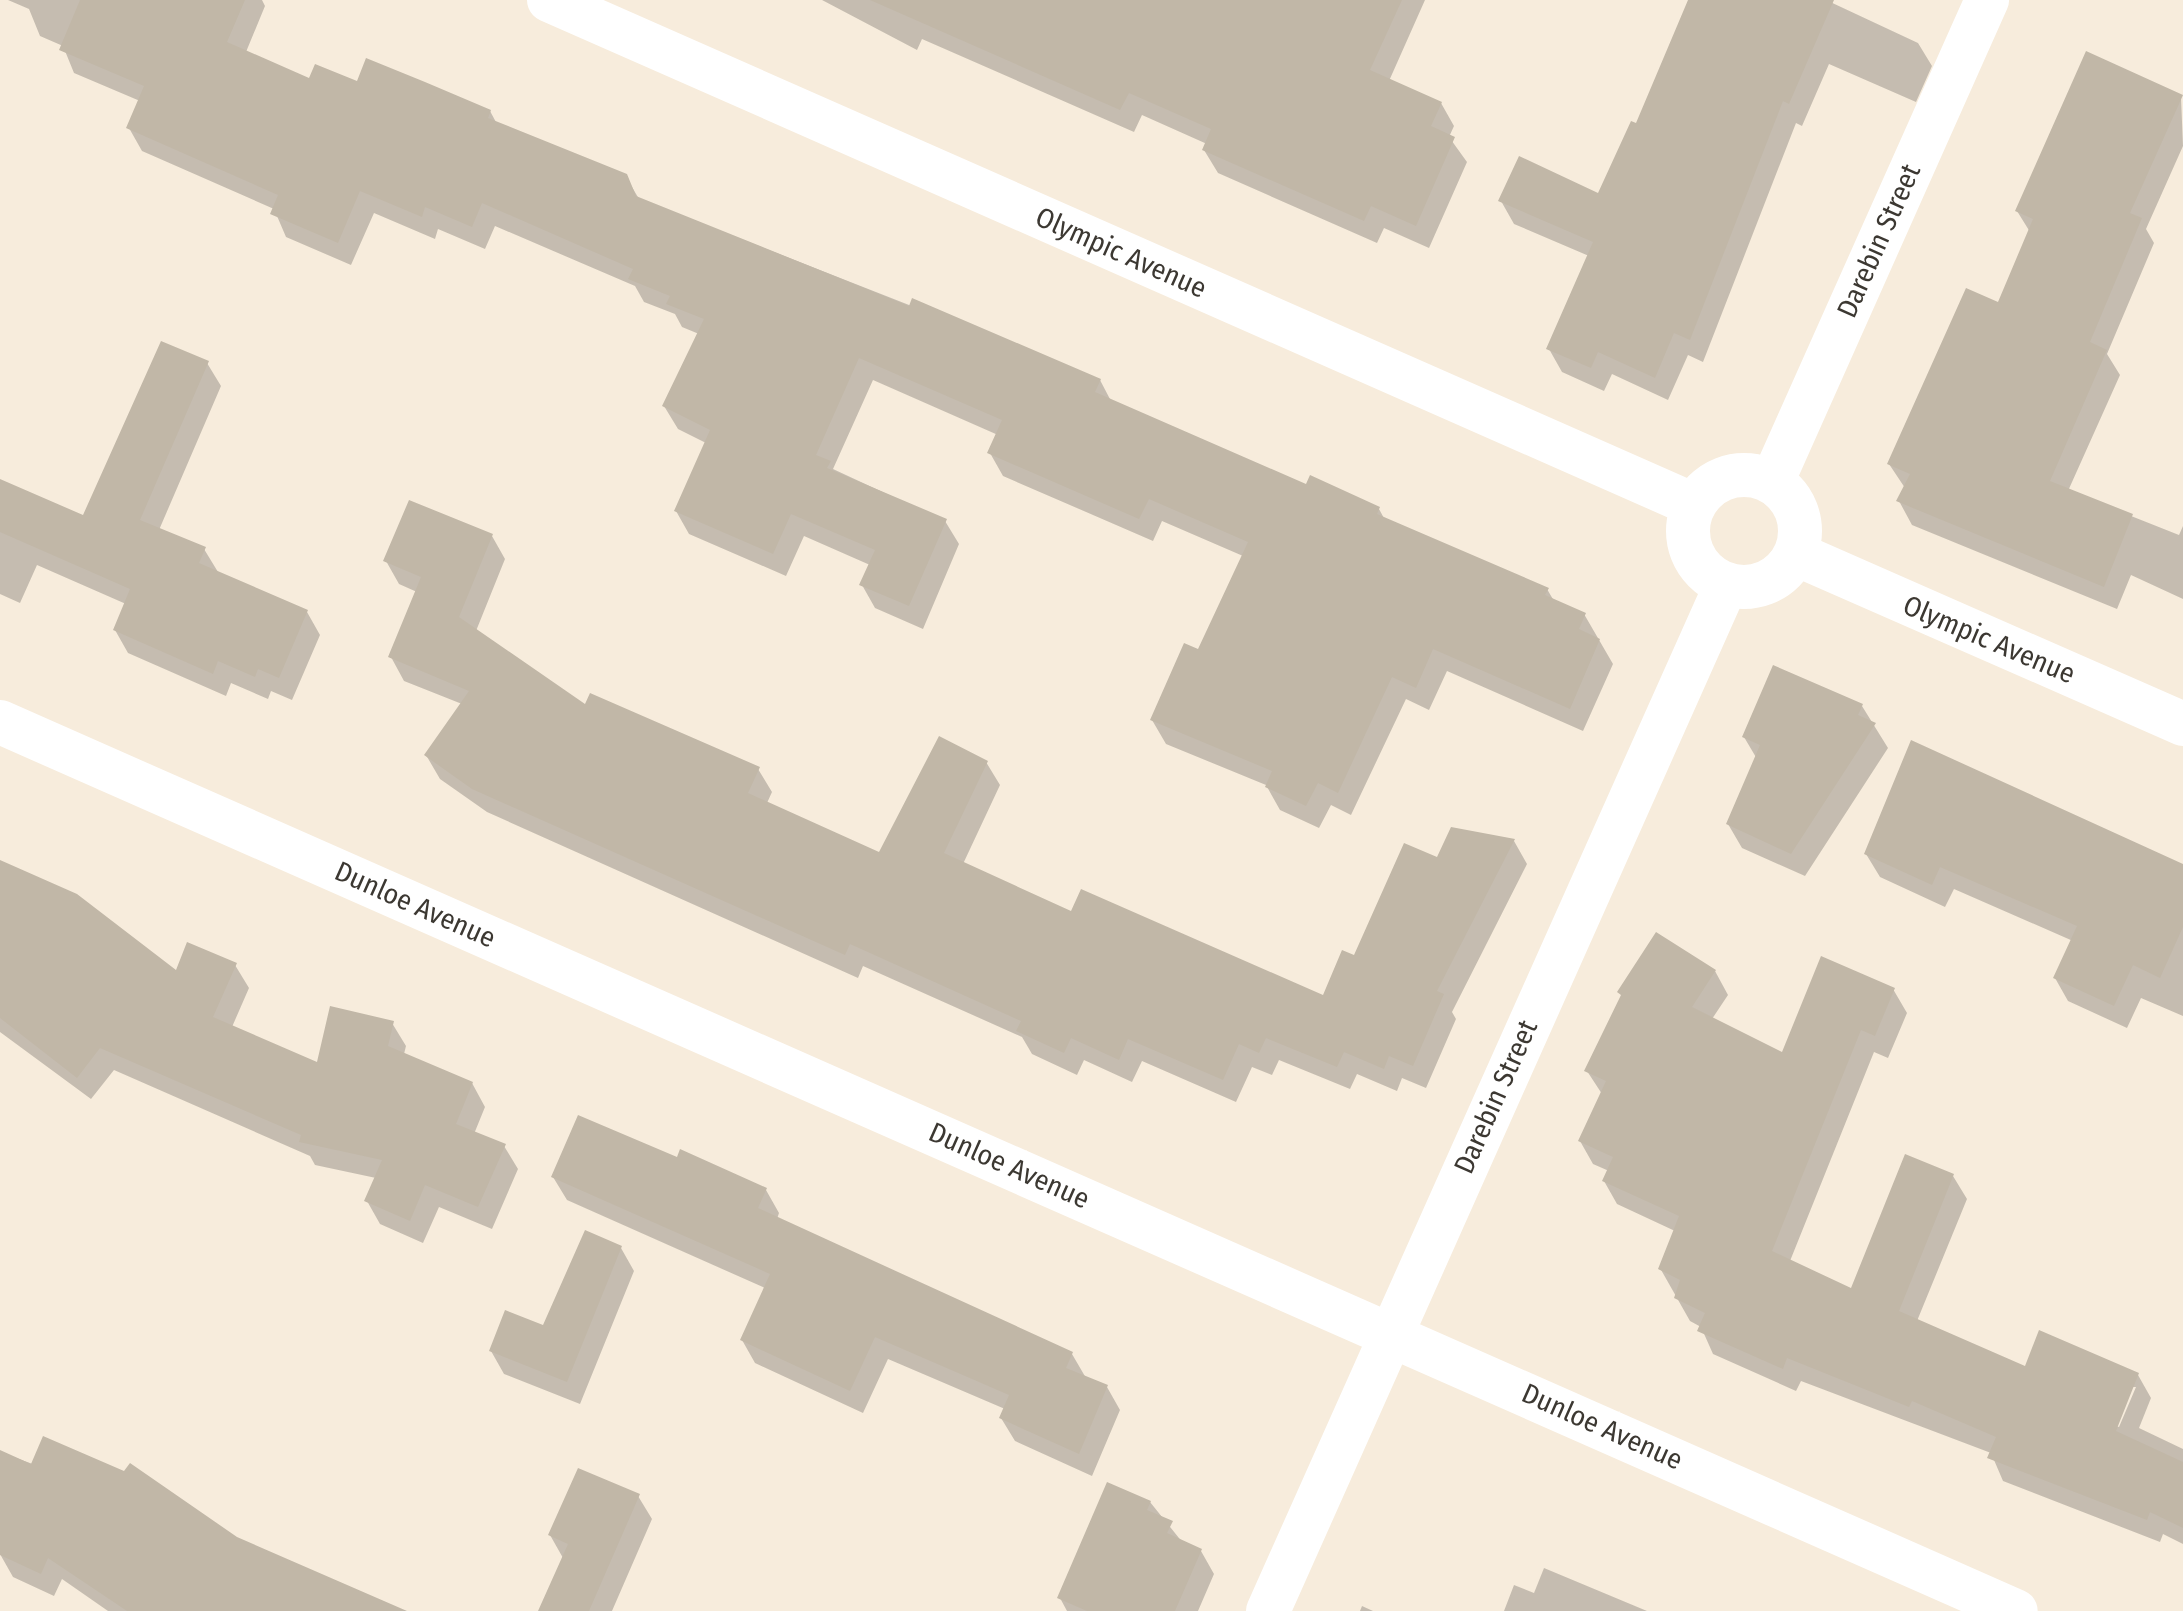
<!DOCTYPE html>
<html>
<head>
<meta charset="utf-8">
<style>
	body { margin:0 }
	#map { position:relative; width:2183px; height:1611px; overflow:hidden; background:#f7ecdc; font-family:"Fira Sans Condensed",sans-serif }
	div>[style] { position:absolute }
	.shadow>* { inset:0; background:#0003 }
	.building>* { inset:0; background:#c1b7a7 }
	.minor>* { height:44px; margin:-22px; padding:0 22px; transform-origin:22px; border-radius:22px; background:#fff }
	.minor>.ring { margin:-22px; padding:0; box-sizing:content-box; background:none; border:44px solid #fff; border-radius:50% }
	span { translate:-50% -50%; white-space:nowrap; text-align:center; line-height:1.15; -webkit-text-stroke:7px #fff; paint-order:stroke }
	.street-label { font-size:28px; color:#3c3832 }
</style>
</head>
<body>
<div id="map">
	<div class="shadow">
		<i style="clip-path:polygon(8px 0,262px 0,265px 6px,246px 52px,310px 80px,358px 84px,490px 111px,497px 124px,625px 175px,639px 199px,1100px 380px,1111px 401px,1307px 487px,1379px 509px,1385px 520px,1547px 589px,1554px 601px,1584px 614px,1613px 664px,1583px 731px,1447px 671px,1429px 710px,1406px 699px,1351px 815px,1331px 805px,1319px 828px,1280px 810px,1266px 785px,1166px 744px,1152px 720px,1199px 652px,1243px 556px,1162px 521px,1153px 541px,1003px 476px,990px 453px,998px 435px,873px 380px,833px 469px,945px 521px,959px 544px,923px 629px,875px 608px,862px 585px,870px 565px,804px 536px,786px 576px,689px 534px,676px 511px,706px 443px,678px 429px,664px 406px,699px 334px,682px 327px,675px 314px,644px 302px,635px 286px,495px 226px,485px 249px,438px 229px,435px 239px,374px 213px,351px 265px,286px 237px,274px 209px,142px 151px,129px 128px,140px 101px,74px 73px,63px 46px,40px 36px,29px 9px)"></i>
		<i style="clip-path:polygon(822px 0,1425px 0,1389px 81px,1441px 103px,1454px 126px,1449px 137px,1467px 162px,1429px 248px,1384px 228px,1377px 243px,1218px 173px,1204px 150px,1207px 144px,1142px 115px,1134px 132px,922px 39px,917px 50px)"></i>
		<i style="clip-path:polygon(1690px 0,1826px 0,1918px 43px,1932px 66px,1916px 102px,1829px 64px,1802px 126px,1796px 123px,1703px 362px,1688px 355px,1668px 400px,1612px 374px,1604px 391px,1562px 372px,1549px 349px,1589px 256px,1514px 224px,1501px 201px,1599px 195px,1637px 126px)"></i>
		<i style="clip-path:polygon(2181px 97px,2183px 146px,2146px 229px,2154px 243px,2107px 354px,2120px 375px,2068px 491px,2179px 535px,2183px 526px,2183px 599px,2131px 575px,2117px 609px,1912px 525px,1899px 501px,1905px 488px,1889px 464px,1999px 305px,2030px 232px,2017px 211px)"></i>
		<i style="clip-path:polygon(207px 363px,221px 386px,159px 530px,204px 549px,218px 572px,307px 612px,320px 635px,292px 700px,271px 691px,268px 699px,231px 683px,226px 696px,128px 653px,115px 630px,126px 604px,37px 565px,20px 603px,0 594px,0 481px,84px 518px)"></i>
		<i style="clip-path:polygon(492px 536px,505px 559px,476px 631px,586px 707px,758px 769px,772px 792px,767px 803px,879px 855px,986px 762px,1000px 785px,963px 864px,1072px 914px,1324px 997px,1438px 860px,1514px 841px,1527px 864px,1452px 1012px,1456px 1019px,1426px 1088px,1402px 1078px,1397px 1091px,1357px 1074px,1350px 1089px,1279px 1060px,1272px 1075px,1252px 1067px,1236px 1102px,1142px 1061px,1132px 1082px,1084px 1060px,1077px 1075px,1032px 1054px,1022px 1037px,863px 966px,858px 978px,487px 812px,440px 779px,426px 755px,462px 704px,404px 681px,391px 657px,417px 592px,399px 584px,386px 561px)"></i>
		<i style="clip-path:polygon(1862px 706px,1888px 748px,1805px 876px,1742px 848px,1728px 824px,1757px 759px,1744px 737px)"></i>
		<i style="clip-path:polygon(1866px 854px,2183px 866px,2183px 1016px,2141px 998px,2127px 1028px,2068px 1001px,2055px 978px,2073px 941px,1954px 889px,1945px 907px,1880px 877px)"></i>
		<i style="clip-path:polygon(0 862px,176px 973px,235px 965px,249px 988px,232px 1027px,319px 1064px,392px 1023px,406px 1046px,404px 1054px,472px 1083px,485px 1107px,474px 1134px,504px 1146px,518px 1169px,492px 1229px,439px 1207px,423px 1243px,380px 1224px,367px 1201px,376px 1178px,315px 1165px,310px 1156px,114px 1070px,91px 1099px,0 1032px)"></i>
		<i style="clip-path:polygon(evenodd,1715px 971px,1728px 995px,1712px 1019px,1783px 1055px,1893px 989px,1907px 1013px,1888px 1058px,1874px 1052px,1790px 1261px,1852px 1291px,1953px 1176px,1967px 1199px,1917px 1321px,2026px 1369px,2138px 1375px,2151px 1398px,2139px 1428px,2183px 1449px,2183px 1544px,2163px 1534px,2160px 1542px,2003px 1481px,1991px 1453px,1801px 1381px,1796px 1391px,1713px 1354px,1701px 1327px,1690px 1321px,1660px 1268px,1675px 1231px,1617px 1204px,1604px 1181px,1609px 1171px,1593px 1164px,1580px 1141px,1602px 1094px,1587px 1071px,1715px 971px,2132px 1387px,2136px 1387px,2119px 1427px,2116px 1426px,2132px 1387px)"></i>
		<i style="clip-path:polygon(678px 1160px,766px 1190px,779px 1213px,777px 1219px,1072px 1354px,1086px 1378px,1107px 1387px,1120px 1410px,1092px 1476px,1015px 1441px,1001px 1418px,1005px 1409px,888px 1359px,863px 1413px,755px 1363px,742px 1340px,765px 1288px,567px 1200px,553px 1177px)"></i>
		<i style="clip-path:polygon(621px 1248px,634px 1271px,580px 1404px,504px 1374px,491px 1351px,544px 1328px)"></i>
		<i style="clip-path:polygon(0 1452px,236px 1539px,401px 1611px,108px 1611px,62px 1579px,54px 1596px,13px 1577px,0 1554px)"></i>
		<i style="clip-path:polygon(638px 1496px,652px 1519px,612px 1611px,569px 1611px,563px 1558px,550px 1535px)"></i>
		<i style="clip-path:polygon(1150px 1502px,1183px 1543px,1201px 1551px,1214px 1574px,1198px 1611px,1067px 1611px,1060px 1598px)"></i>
		<i style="clip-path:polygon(1544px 1568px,1647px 1611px,1504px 1611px,1514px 1585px,1534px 1593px)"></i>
		<i style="clip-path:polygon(1362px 1606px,1373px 1611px,1360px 1611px)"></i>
	</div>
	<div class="building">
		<i style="clip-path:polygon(80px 0,245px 0,227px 42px,309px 78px,315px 64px,357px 81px,366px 58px,425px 82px,491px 110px,488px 118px,627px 174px,636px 196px,909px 306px,912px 298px,1101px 379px,1095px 392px,1306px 484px,1310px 475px,1380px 507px,1377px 514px,1549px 588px,1545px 595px,1586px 613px,1579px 629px,1600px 639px,1570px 709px,1433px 649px,1416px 688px,1392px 677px,1338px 793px,1318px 783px,1306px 806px,1265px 787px,1272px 771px,1150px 720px,1184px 643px,1198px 649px,1248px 542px,1149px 499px,1139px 519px,987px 453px,1002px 420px,859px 358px,816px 455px,831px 461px,827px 468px,947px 519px,909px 606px,859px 585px,875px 550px,791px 514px,773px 554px,674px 511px,710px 430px,662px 406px,704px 319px,666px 304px,670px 296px,628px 279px,633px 269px,482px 203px,472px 227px,425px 207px,422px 217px,360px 191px,338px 243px,270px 214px,278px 195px,126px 128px,144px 86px,59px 50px)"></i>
		<i style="clip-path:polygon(870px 0,1402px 0,1370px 70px,1442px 102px,1431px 126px,1455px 137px,1416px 226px,1371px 206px,1364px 221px,1202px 150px,1211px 129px,1129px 93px,1120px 110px)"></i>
		<i style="clip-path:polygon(1688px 0,1834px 0,1789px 104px,1783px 101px,1690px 340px,1674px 333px,1655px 378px,1598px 352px,1591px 368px,1546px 349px,1593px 242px,1498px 201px,1519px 156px,1598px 193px,1631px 121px,1636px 123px)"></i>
		<i style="clip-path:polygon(2086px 51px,2183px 95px,2130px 213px,2142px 218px,2090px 342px,2107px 350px,2050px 481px,2133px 514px,2104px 587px,1896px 501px,1910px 474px,1887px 464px,1966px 288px,1998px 302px,2033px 219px,2015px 211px)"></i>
		<i style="clip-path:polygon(161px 341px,209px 361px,140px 520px,206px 547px,199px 563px,308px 610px,279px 678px,258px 669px,255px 677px,218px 661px,213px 674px,113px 630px,130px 589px,0 532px,0 479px,83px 515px)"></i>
		<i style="clip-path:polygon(409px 500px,493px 534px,459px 617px,585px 704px,590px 693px,760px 767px,748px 793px,879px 852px,939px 736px,988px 761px,944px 853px,1071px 911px,1081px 889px,1323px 995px,1342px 950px,1354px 955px,1404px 843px,1437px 857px,1451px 827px,1515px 839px,1437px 991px,1444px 994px,1413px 1066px,1389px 1056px,1384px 1069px,1344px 1052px,1337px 1067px,1266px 1038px,1259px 1053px,1239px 1044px,1223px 1080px,1128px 1039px,1119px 1060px,1071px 1038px,1064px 1053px,1016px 1031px,1021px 1021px,850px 944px,845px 955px,472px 789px,424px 755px,469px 691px,388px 657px,421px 577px,383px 561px)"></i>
		<i style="clip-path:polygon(1773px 665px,1863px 704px,1858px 715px,1876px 723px,1791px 854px,1726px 824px,1760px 745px,1742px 737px)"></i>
		<i style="clip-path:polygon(1911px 740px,2183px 864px,2183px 927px,2160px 978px,2133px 965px,2114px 1006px,2053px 978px,2077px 926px,1940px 867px,1932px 885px,1864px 854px)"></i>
		<i style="clip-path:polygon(0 860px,77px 894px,176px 970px,187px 942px,237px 963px,213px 1017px,317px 1062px,330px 1006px,394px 1021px,388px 1046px,473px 1082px,456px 1124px,506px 1144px,478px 1207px,425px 1185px,410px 1221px,364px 1201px,382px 1160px,299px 1142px,301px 1135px,100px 1048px,77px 1078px,0 1018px)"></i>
		<i style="clip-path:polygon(1656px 932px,1716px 970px,1692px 1007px,1782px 1052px,1821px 956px,1895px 988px,1875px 1036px,1861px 1030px,1772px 1251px,1851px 1288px,1905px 1154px,1954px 1174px,1899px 1311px,2025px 1366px,2039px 1330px,2139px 1373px,2116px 1431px,2183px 1462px,2183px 1528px,2150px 1512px,2147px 1520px,1987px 1458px,1996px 1437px,1912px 1401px,1909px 1407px,1787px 1358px,1783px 1369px,1697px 1331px,1705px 1313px,1674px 1298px,1680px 1280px,1658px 1269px,1679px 1216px,1602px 1181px,1613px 1157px,1578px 1141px,1606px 1081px,1584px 1071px,1621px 995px,1617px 992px)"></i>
		<i style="clip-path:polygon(578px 1115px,677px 1157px,680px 1149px,767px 1188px,758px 1208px,1073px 1352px,1066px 1368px,1108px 1385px,1079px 1454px,999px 1418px,1009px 1395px,875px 1337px,850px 1391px,740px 1340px,770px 1274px,551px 1177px)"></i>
		<i style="clip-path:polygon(585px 1230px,622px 1246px,567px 1382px,489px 1351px,505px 1310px,543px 1325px)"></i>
		<i style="clip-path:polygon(43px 1436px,124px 1471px,130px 1463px,237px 1537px,407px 1611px,127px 1611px,48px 1558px,41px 1574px,0 1555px,0 1450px,31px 1464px)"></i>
		<i style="clip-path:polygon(578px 1468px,640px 1494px,589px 1611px,538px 1611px,568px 1544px,548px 1535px)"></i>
		<i style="clip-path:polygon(1107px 1482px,1151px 1501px,1147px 1510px,1173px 1521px,1167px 1533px,1202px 1549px,1175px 1611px,1087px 1611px,1057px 1598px)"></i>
	</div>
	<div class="minor">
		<i style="left:549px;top:0;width:1251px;rotate:23.8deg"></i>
		<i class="ring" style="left:1688px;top:475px;width:68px;height:68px"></i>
		<i style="left:1772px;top:482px;width:528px;rotate:-65.96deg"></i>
		<i style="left:1796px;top:554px;width:423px;rotate:23.7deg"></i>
		<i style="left:0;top:722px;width:2203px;rotate:23.8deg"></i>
		<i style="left:1268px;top:1611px;width:1124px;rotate:-65.94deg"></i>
	</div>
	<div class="street-label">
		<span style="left:1879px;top:241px;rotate:-66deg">Darebin Street</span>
		<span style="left:1121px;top:253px;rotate:24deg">Olympic Avenue</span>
		<span style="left:1989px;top:640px;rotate:23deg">Olympic Avenue</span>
		<span style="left:415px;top:905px;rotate:24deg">Dunloe Avenue</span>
		<span style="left:1496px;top:1097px;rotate:-66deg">Darebin Street</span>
		<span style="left:1009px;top:1166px;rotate:24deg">Dunloe Avenue</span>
		<span style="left:1602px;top:1427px;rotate:24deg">Dunloe Avenue</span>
	</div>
</div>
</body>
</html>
